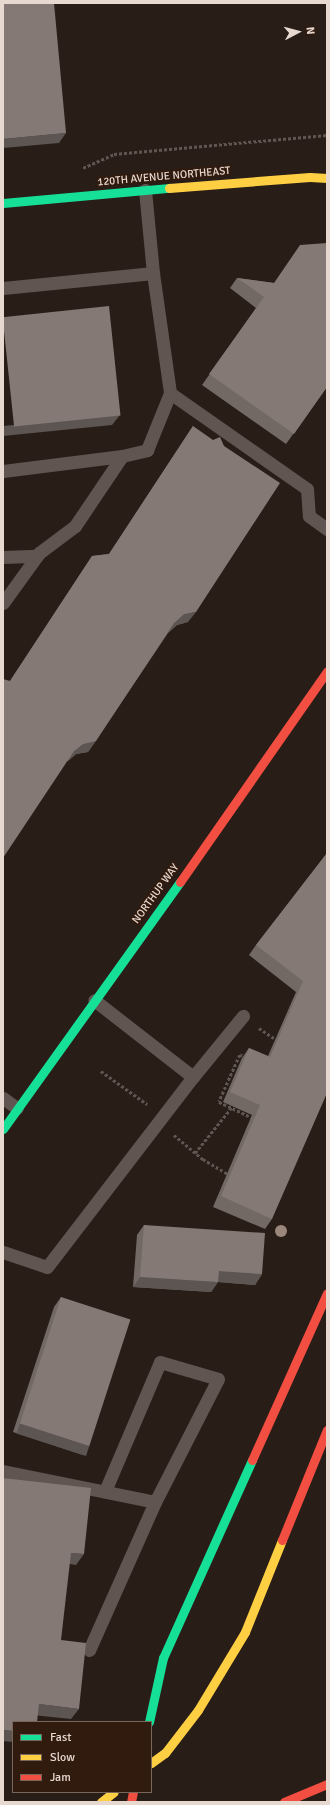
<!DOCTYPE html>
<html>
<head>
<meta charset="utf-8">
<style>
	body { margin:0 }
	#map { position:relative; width:330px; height:1805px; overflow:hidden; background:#291d17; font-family:Signika,sans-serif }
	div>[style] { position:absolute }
	.path>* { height:2.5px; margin-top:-1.25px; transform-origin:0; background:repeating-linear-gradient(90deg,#5f5652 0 3px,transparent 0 5px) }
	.lane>* { height:13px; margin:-6.5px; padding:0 6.5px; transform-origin:6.5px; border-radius:6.5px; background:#605550 }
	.fast>* { height:9px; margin:-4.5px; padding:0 4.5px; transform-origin:4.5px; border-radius:4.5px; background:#16e098 }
	.slow>* { height:9px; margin:-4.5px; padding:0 4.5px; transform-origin:4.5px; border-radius:4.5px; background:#ffcf43 }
	.jam>* { height:9px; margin:-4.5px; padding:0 4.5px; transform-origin:4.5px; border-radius:4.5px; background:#f24e42 }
	.trees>* { width:12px; height:12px; margin:-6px; border-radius:50%; background:#9c877c }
	.wall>* { inset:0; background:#726864 }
	.shaded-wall>* { inset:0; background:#5c5551; transform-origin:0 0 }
	.building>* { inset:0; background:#847974; transform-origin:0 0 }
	span { translate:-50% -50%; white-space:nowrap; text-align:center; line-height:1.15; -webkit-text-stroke:4px #311b0f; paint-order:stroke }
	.street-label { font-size:11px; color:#e7d8d0 }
	.frame { position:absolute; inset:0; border:4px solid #e7d8d0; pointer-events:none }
	.legend { position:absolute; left:12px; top:1721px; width:140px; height:72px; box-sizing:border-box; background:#311b0f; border:1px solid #7a675c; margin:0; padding:5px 7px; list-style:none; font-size:12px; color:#e7d8d0 }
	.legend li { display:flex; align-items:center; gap:8px; height:20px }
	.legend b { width:20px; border:1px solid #7a675c }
	.north { position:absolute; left:278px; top:12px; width:40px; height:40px; -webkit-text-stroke:3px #311b0f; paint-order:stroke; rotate:84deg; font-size:11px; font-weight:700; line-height:16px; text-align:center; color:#e7d8d0 }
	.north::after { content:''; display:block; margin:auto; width:14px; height:18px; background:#e7d8d0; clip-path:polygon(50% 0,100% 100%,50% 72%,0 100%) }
</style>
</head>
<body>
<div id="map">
	<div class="path">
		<i style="left:83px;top:168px;width:34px;rotate:-24deg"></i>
		<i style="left:114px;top:154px;width:214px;rotate:-5.1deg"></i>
		<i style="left:259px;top:1028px;width:22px;rotate:34deg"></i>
		<i style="left:247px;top:1057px;width:7px;rotate:-164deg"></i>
		<i style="left:240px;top:1055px;width:51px;rotate:114.1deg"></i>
		<i style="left:219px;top:1102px;width:38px;rotate:25deg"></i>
		<i style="left:101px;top:1071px;width:57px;rotate:35.7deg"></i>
		<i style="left:174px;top:1135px;width:38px;rotate:40deg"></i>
		<i style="left:203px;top:1159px;width:31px;rotate:31deg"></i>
		<i style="left:195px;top:1153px;width:58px;rotate:-51.3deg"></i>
	</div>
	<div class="lane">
		<i style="left:145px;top:190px;width:83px;rotate:84.5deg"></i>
		<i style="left:153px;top:273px;width:121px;rotate:81.9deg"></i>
		<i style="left:170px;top:393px;width:167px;rotate:35deg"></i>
		<i style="left:307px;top:489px;width:27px;rotate:86deg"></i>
		<i style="left:309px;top:516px;width:22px;rotate:36deg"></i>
		<i style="left:3px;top:288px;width:151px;rotate:-5.7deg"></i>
		<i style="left:3px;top:471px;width:120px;rotate:-7.2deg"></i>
		<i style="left:3px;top:557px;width:34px;rotate:-2deg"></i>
		<i style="left:3px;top:603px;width:62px;rotate:-54.2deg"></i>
		<i style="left:39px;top:553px;width:45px;rotate:-36.9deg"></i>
		<i style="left:75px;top:526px;width:84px;rotate:-56.1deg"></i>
		<i style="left:122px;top:456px;width:26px;rotate:-13deg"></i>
		<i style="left:147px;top:450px;width:61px;rotate:-68deg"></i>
		<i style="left:193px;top:1077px;width:79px;rotate:-50.7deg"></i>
		<i style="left:3px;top:1098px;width:17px;rotate:36deg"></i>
		<i style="left:3px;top:1252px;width:46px;rotate:18.8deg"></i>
		<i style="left:47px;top:1267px;width:240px;rotate:-52.5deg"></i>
		<i style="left:193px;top:1077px;width:125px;rotate:-142.1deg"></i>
		<i style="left:3px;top:1471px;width:155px;rotate:11.5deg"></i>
		<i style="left:155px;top:1502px;width:162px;rotate:114deg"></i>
		<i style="left:105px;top:1491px;width:140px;rotate:-66.9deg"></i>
		<i style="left:160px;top:1362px;width:60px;rotate:16.3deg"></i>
		<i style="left:218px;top:1379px;width:138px;rotate:117.1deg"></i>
	</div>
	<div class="fast">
		<i style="left:3px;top:203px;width:167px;rotate:-5.2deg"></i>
		<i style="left:3px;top:1129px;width:304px;rotate:-54.4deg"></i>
		<i style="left:149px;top:1722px;width:66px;rotate:-77.7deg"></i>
		<i style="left:163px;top:1658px;width:217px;rotate:-65.8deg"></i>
	</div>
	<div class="slow">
		<i style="left:169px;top:188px;width:141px;rotate:-4.5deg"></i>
		<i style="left:310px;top:177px;width:17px;rotate:3deg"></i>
		<i style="left:151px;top:1763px;width:17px;rotate:-36deg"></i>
		<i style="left:165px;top:1753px;width:54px;rotate:-52.5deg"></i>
		<i style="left:198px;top:1710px;width:91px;rotate:-58.9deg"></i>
		<i style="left:245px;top:1632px;width:99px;rotate:-68.1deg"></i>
		<i style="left:101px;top:1802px;width:16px;rotate:-38deg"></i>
	</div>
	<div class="jam">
		<i style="left:180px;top:882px;width:257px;rotate:-55.1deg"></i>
		<i style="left:252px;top:1460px;width:183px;rotate:-65.8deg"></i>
		<i style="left:282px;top:1540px;width:119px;rotate:-67.8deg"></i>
		<i style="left:131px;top:1802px;width:10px;rotate:-79deg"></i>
		<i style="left:284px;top:1802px;width:47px;rotate:-22.7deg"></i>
	</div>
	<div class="trees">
		<i style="left:281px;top:1231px"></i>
	</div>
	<div class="wall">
		<i style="clip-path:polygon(237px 278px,274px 283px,327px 387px,286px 444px,202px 385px,256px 308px,230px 288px)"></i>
		<i style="clip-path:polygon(193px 426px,188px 622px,177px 625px,168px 633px,88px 752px,76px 754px,68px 761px,10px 681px,92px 556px,109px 554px)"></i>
		<i style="clip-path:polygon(327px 853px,272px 1219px,265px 1229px,213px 1207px,252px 1115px,223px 1102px,242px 1058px,249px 1048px,268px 1056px,296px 992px,249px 955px,256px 945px)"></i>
		<i style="clip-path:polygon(144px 1225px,262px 1274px,255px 1285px,218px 1282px,211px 1292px,133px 1287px,137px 1235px)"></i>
		<i style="clip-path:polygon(61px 1297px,89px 1446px,83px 1455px,13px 1432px,54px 1307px)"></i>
	</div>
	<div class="shaded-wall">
		<i style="clip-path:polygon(66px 133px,59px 143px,3px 148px,3px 139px)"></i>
		<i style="clip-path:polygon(120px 415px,112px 425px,3px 436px,3px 426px)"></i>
		<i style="clip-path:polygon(196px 612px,188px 622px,177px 625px,167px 633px,174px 623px,184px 614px)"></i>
		<i style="clip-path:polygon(96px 741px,88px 752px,76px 754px,67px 762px,74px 751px,83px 744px)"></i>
		<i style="clip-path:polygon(219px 1271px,262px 1274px,255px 1285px,218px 1282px,211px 1292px,133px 1287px,140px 1277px)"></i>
		<i style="left:20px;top:1423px;width:73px;height:11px;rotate:18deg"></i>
		<i style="clip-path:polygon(71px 1553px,84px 1554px,76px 1565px,64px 1563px)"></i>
		<i style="clip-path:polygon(39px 1704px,79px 1709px,71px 1719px,32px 1715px)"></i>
		<i style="clip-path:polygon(3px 1730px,13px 1731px,13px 1742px,3px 1741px)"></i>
	</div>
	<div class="building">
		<i style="clip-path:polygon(3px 3px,54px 3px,66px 133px,3px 139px)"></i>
		<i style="clip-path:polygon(327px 243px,327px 387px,294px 434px,209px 374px,264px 297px,237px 278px,274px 283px,300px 245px)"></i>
		<i style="left:109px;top:306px;width:110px;height:107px;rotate:84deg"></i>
		<i style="clip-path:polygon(193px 426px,213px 440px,220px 437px,224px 446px,280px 483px,196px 612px,184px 614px,174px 623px,96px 741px,83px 744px,74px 751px,3px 858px,3px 679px,10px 681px,92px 556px,109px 554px)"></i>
		<i style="clip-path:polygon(327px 853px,327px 1093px,272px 1219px,221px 1196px,260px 1105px,230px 1092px,249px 1048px,270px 1057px,303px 981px,256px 945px)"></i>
		<i style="clip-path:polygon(144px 1225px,265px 1233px,262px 1274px,219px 1271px,218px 1282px,140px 1277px)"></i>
		<i style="left:61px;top:1297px;width:73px;height:133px;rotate:18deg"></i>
		<i style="clip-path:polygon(3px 1478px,91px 1488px,84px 1554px,71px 1553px,61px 1640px,86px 1643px,79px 1709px,39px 1704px,37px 1722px,13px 1722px,13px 1731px,3px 1730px)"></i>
	</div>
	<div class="street-label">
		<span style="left:164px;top:177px;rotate:-5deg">120TH AVENUE NORTHEAST</span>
		<span style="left:156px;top:894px;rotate:-54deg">NORTHUP WAY</span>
	</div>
	<div class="frame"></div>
	<ul class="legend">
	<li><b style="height:5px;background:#16e098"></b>Fast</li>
	<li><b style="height:5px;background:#ffcf43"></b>Slow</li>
	<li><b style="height:5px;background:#f24e42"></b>Jam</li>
	</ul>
	<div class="north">N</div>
</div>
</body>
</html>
